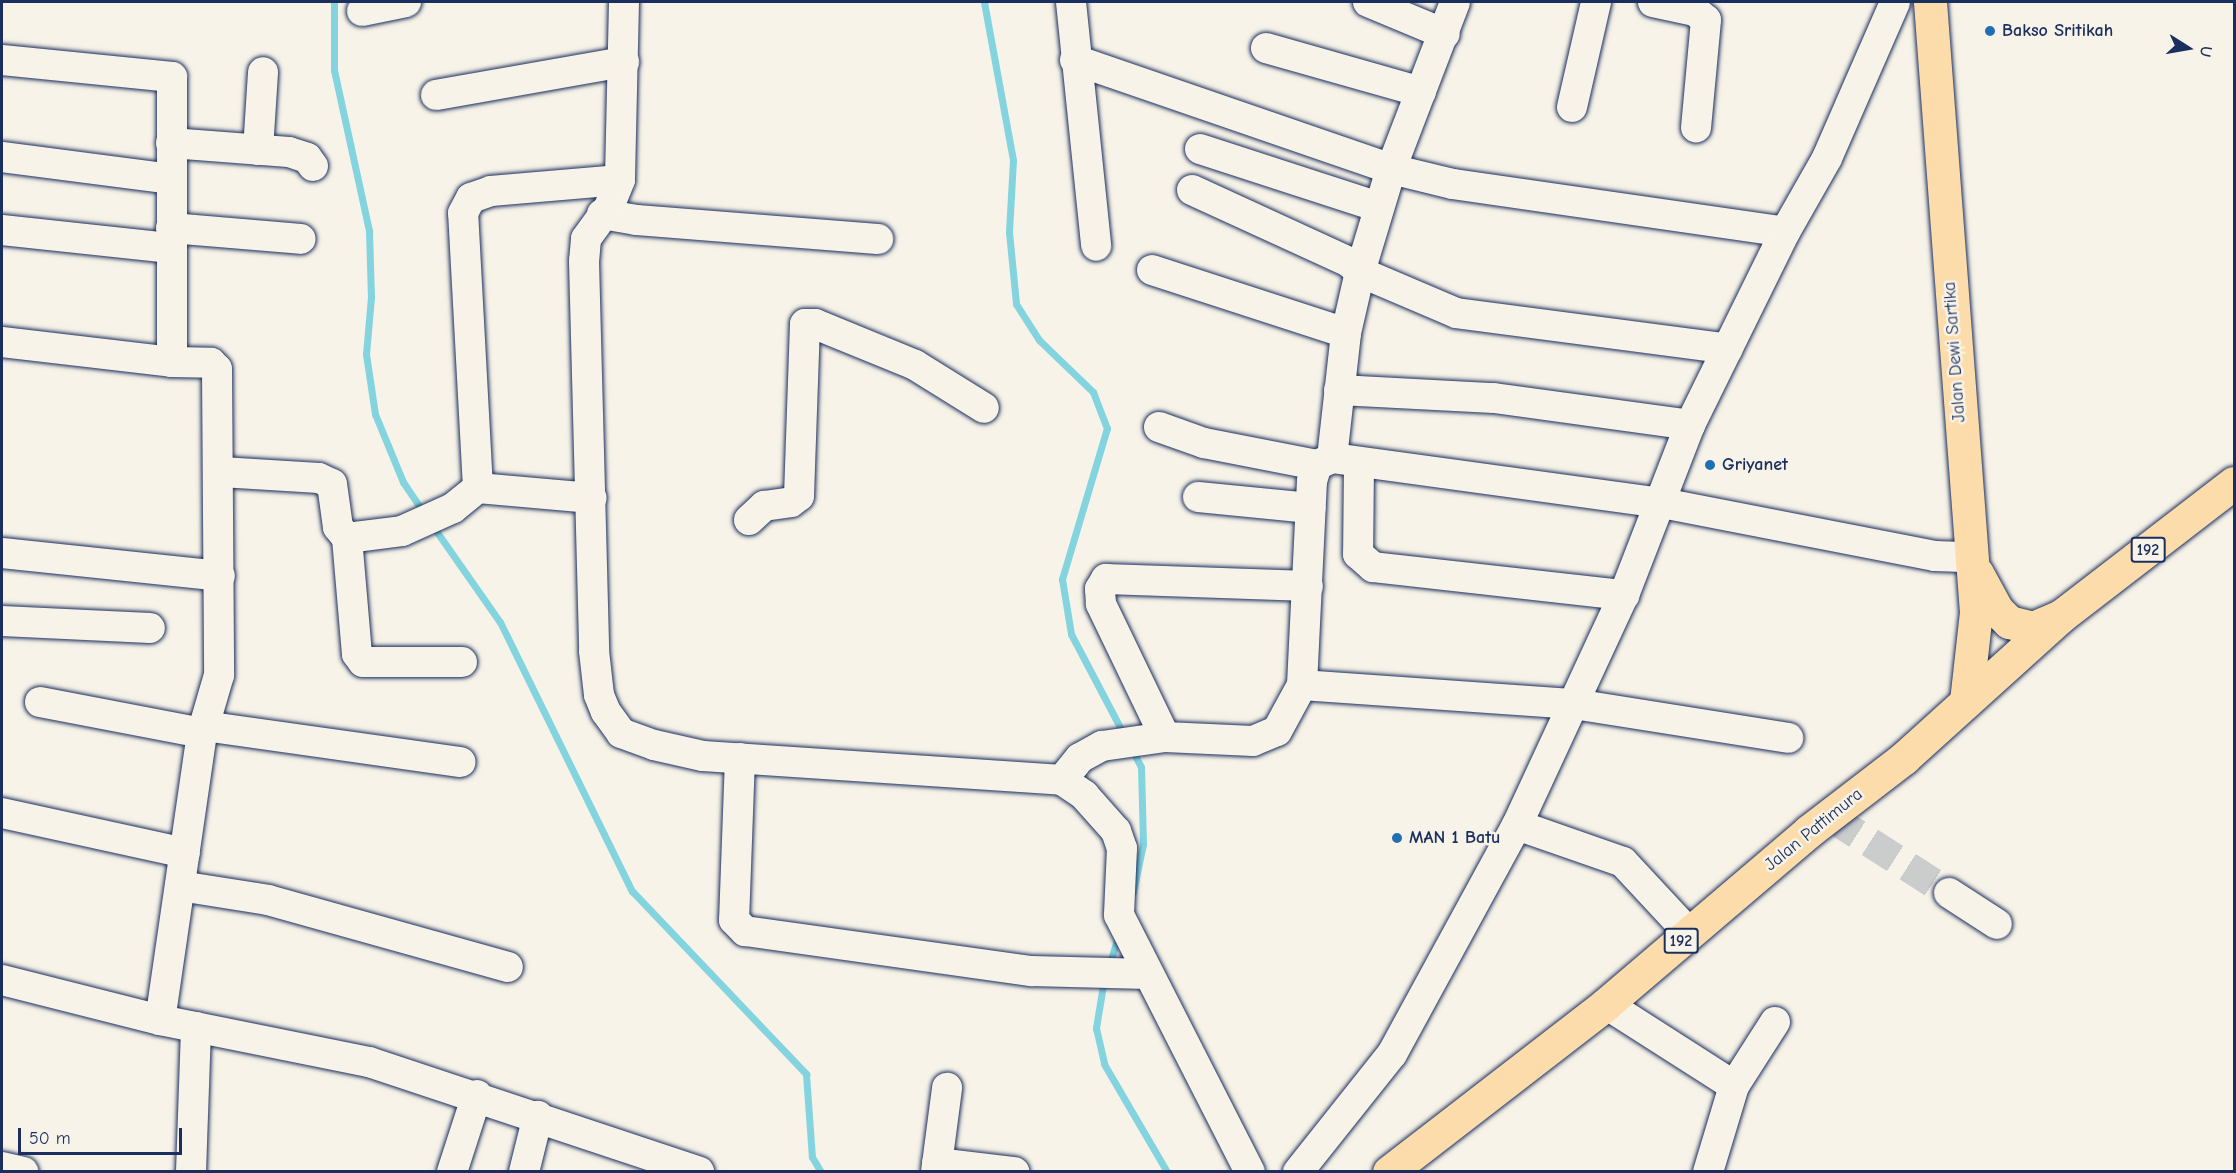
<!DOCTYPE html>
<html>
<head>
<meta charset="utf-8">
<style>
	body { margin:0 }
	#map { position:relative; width:2236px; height:1173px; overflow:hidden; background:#f7f3e8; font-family:"Comic Neue",sans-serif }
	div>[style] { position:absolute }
	.stream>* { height:7px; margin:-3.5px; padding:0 3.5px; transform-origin:3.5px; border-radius:3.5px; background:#83d4df }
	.minor-tunnel>* { height:30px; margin-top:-15px; transform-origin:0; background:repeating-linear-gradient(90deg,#cbcccc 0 30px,transparent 0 45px) }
	.roads { filter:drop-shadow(0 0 2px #1b2f5e) drop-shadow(0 0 2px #1b2f5e) }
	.minor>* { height:30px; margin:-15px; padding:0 15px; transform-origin:15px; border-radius:15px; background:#f7f3e8 }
	.major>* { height:33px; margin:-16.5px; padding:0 16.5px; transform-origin:16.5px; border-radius:16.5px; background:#fddcac }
	.dots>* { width:16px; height:16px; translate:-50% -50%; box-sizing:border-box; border:3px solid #f7f3e8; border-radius:50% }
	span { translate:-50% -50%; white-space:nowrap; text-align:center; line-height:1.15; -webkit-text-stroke:5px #f7f3e8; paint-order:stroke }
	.shield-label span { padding:2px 4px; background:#f7f3e8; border:2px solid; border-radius:4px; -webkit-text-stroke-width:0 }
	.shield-label { font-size:16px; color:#1b2f5e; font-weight:700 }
	.poi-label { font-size:18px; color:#1b2f5e; font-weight:700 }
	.left { translate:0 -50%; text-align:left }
	.street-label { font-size:18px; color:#1b2f5e }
	.frame { position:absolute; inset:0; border:3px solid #1b2f5e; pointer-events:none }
	.north { position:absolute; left:2158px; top:18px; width:60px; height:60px; -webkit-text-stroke:4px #f7f3e8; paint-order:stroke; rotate:101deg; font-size:16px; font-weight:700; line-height:24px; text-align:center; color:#1b2f5e }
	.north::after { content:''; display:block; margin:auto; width:21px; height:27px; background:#1b2f5e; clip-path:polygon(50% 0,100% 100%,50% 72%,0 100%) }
	.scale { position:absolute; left:18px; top:1128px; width:164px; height:27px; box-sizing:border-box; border:3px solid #1b2f5e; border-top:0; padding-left:8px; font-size:18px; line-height:21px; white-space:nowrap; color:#1b2f5e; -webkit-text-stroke:4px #f7f3e8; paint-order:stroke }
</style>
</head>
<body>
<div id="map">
	<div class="stream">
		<i style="left:334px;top:2px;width:68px;rotate:90deg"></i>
		<i style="left:334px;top:70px;width:165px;rotate:77.7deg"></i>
		<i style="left:369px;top:231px;width:66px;rotate:88.3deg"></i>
		<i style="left:371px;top:297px;width:57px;rotate:95deg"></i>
		<i style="left:366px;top:354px;width:61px;rotate:81.5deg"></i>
		<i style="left:375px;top:414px;width:74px;rotate:67.6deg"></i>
		<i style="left:403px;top:482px;width:37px;rotate:56deg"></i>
		<i style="left:984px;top:2px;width:161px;rotate:79.6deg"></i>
		<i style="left:1013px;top:160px;width:72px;rotate:93.2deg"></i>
		<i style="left:1009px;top:232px;width:72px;rotate:84.4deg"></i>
		<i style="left:1016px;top:304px;width:43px;rotate:57.4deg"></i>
		<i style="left:1039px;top:340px;width:75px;rotate:43.9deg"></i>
		<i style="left:1093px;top:392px;width:39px;rotate:69deg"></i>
		<i style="left:1107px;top:428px;width:158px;rotate:106.6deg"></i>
		<i style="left:1062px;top:579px;width:56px;rotate:80.7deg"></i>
		<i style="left:1071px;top:634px;width:114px;rotate:62.3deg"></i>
		<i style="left:432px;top:525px;width:118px;rotate:55deg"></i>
		<i style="left:500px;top:622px;width:300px;rotate:63.9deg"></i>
		<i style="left:632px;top:891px;width:253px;rotate:46.4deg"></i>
		<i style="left:806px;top:1074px;width:83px;rotate:85.9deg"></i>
		<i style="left:812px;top:1157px;width:17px;rotate:59deg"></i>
		<i style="left:1132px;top:750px;width:19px;rotate:62deg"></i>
		<i style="left:1141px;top:767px;width:77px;rotate:88.5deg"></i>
		<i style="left:1143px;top:844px;width:49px;rotate:101.8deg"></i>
		<i style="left:1109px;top:966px;width:30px;rotate:-73deg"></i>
		<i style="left:1104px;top:979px;width:50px;rotate:99.3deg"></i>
		<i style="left:1096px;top:1028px;width:37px;rotate:77deg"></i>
		<i style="left:1104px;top:1064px;width:125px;rotate:59.7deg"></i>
	</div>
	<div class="minor-tunnel">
		<i style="left:1832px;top:818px;width:139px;rotate:32.7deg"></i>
	</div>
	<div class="roads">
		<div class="minor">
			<i style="left:624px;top:2px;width:178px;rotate:91.3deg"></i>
			<i style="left:620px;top:180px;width:29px;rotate:112deg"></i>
			<i style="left:609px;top:207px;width:39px;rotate:126deg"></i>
			<i style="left:586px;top:239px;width:22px;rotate:95deg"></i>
			<i style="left:584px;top:261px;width:390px;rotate:88.5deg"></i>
			<i style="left:594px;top:651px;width:44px;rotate:83.5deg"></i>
			<i style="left:599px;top:695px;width:18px;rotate:68deg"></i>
			<i style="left:606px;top:712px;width:26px;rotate:54deg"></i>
			<i style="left:621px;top:733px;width:35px;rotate:20deg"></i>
			<i style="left:654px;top:745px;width:50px;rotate:12.7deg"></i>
			<i style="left:703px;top:756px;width:360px;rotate:3.8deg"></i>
			<i style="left:1062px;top:780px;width:27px;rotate:34deg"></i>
			<i style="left:1084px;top:795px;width:48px;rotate:48.4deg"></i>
			<i style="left:1116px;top:831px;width:18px;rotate:71deg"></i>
			<i style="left:1122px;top:848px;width:67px;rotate:92.6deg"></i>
			<i style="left:1119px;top:915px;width:288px;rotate:63deg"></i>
			<i style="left:1071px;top:2px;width:245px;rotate:84.1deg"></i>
			<i style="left:1368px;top:2px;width:83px;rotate:22.6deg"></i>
			<i style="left:1653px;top:2px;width:43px;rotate:12.1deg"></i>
			<i style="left:1695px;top:11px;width:14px;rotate:39deg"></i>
			<i style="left:1706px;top:20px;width:108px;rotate:95.3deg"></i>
			<i style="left:362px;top:11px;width:45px;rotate:-11.6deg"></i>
			<i style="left:1266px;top:48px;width:161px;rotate:15.8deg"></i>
			<i style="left:2px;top:60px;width:171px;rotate:5.7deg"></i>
			<i style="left:172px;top:77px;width:285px;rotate:90deg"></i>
			<i style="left:1075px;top:60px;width:334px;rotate:19deg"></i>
			<i style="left:1391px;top:169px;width:64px;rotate:13.6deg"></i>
			<i style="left:1453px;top:184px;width:335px;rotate:8.2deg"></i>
			<i style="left:436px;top:95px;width:191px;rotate:-10deg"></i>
			<i style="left:1572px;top:107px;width:108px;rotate:-77.1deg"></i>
			<i style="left:171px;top:143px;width:118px;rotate:4.4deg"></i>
			<i style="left:289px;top:152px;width:19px;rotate:18deg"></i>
			<i style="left:307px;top:158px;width:10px;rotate:53deg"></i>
			<i style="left:1200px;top:149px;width:187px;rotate:18deg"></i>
			<i style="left:258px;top:150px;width:78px;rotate:-86.3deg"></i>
			<i style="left:2px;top:157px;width:170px;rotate:7.4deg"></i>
			<i style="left:1192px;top:190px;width:173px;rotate:24.6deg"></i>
			<i style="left:1349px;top:262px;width:15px;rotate:42deg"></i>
			<i style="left:1360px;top:272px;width:104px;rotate:23.1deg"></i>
			<i style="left:1456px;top:313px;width:274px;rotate:7.5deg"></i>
			<i style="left:602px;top:214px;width:35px;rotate:10deg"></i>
			<i style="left:636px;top:220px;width:243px;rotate:4.5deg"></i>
			<i style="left:171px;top:228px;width:130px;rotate:4.8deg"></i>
			<i style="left:2px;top:230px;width:170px;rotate:6.1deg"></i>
			<i style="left:1152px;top:270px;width:204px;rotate:18deg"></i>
			<i style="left:2px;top:342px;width:171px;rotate:6.7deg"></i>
			<i style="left:172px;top:362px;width:39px;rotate:1deg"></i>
			<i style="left:211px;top:363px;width:8px;rotate:45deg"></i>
			<i style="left:217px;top:369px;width:306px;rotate:89.6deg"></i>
			<i style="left:219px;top:675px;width:60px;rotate:106.3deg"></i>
			<i style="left:202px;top:733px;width:290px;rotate:98.3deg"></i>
			<i style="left:1339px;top:390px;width:155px;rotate:3deg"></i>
			<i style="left:1494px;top:398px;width:198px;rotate:7.8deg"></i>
			<i style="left:1159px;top:427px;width:48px;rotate:19.6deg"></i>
			<i style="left:1204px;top:443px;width:115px;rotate:11deg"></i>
			<i style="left:1332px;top:458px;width:126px;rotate:-83.6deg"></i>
			<i style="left:1346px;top:333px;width:63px;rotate:-77.1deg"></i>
			<i style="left:1360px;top:272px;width:108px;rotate:-73.2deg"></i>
			<i style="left:1391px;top:169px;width:179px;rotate:-69deg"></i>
			<i style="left:1359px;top:465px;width:89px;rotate:90.6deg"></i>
			<i style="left:1358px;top:554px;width:20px;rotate:41deg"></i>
			<i style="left:1373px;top:567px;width:253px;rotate:6.4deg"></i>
			<i style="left:221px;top:472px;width:98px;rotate:3.5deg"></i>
			<i style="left:319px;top:478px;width:14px;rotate:25deg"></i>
			<i style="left:332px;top:484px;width:43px;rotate:82.1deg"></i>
			<i style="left:338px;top:527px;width:14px;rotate:51deg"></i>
			<i style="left:347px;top:538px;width:116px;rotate:85.1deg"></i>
			<i style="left:357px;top:654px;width:10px;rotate:53deg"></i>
			<i style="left:363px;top:662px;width:99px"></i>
			<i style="left:478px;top:488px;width:275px;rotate:-93.1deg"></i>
			<i style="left:463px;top:213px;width:17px;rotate:-62deg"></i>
			<i style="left:471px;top:198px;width:21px;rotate:-19deg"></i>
			<i style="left:491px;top:191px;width:129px;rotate:-4.9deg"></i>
			<i style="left:1198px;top:497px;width:113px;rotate:5.6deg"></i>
			<i style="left:749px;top:520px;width:21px;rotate:-43deg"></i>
			<i style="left:764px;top:506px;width:27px;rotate:-8deg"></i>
			<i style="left:791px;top:502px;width:10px;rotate:-37deg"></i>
			<i style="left:799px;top:496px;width:172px;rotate:-88deg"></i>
			<i style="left:805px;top:324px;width:10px"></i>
			<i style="left:815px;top:324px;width:108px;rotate:22.3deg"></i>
			<i style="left:915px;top:365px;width:81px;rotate:31.9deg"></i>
			<i style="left:347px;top:538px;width:55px;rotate:-7.3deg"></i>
			<i style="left:402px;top:531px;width:56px;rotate:-24.3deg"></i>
			<i style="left:453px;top:508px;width:32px;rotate:-39deg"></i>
			<i style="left:478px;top:488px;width:114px;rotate:5deg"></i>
			<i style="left:2px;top:553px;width:219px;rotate:6deg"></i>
			<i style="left:2px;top:621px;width:148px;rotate:2.7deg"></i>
			<i style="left:1302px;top:685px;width:273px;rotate:4deg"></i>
			<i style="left:1574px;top:704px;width:217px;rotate:9deg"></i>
			<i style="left:40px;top:702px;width:165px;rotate:10.8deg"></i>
			<i style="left:204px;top:726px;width:259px;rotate:8deg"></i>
			<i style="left:1165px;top:737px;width:148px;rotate:-115.7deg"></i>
			<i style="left:1101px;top:604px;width:15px;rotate:-94deg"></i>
			<i style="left:1100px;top:589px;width:12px;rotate:-59deg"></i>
			<i style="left:1106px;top:579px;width:202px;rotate:2deg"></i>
			<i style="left:740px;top:758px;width:162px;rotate:92.1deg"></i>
			<i style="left:734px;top:920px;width:16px;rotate:45deg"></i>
			<i style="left:745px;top:931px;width:289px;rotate:8deg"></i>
			<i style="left:1031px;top:971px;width:117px;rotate:1.5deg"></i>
			<i style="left:1062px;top:780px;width:28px;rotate:-51deg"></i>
			<i style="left:1080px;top:758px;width:25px;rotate:-29deg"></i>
			<i style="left:1102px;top:746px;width:64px;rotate:-8.1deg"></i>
			<i style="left:1165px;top:737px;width:88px;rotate:2.6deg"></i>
			<i style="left:1253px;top:741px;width:26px;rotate:-23deg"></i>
			<i style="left:1277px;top:731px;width:52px;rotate:-61.5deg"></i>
			<i style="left:1302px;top:685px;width:204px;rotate:-87.2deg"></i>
			<i style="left:1312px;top:481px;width:17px;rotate:-73deg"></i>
			<i style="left:1317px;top:465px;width:17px;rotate:-25deg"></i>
			<i style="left:1332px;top:458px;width:333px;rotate:7.8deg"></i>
			<i style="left:1662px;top:503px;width:278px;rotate:11deg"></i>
			<i style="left:1935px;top:556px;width:35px;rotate:2deg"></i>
			<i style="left:2px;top:813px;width:187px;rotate:12.3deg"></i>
			<i style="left:1517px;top:825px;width:112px;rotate:19.2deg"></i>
			<i style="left:1623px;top:862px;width:98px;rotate:47.1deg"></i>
			<i style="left:180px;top:886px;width:89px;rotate:9deg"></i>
			<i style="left:268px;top:900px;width:249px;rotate:15.6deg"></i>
			<i style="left:1949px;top:893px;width:57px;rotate:32.9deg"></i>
			<i style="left:2px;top:980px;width:163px;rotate:14.2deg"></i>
			<i style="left:160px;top:1020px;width:213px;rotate:11.4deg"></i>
			<i style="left:369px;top:1062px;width:348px;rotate:18.4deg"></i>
			<i style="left:1606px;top:1004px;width:152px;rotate:32.6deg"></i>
			<i style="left:937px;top:1163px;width:78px;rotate:6.7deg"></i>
			<i style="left:2px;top:1167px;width:22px;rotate:13deg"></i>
			<i style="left:191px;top:1172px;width:145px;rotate:-88deg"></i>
			<i style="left:452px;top:1172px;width:81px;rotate:-72deg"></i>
			<i style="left:524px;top:1172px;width:58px;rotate:-76deg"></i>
			<i style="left:936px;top:1172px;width:85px;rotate:-82.5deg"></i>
			<i style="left:1298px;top:1172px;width:151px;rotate:-51.5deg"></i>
			<i style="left:1392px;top:1054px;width:261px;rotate:-61.4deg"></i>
			<i style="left:1517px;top:825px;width:254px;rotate:-65.1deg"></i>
			<i style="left:1624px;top:595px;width:182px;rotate:-68.8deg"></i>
			<i style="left:1690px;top:425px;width:215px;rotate:-63.8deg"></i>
			<i style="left:1785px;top:232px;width:85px;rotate:-60.4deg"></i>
			<i style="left:1827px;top:158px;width:170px;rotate:-66.4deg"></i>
			<i style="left:1708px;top:1172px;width:90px;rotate:-73.2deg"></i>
			<i style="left:1734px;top:1086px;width:76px;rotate:-57.4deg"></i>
		</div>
		<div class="major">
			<i style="left:1930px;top:2px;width:612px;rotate:85.69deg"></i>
			<i style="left:1976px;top:612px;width:90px;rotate:96.4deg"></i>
			<i style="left:1977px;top:573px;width:42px;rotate:61.6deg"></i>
			<i style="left:1997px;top:610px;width:17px;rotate:45deg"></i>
			<i style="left:2009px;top:622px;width:25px;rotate:14deg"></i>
			<i style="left:2033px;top:628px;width:28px;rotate:-23deg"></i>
			<i style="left:1389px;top:1172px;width:274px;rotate:-37.7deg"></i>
			<i style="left:1606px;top:1004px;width:267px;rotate:-40.4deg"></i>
			<i style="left:1809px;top:831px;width:120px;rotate:-37.5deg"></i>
			<i style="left:1904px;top:758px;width:212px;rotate:-42.1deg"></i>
			<i style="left:2061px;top:616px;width:218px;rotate:-37.6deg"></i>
		</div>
	</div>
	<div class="dots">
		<i style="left:1990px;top:31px;background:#1f6fb2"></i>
		<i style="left:1710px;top:465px;background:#1f6fb2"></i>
		<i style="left:1397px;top:838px;background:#1f6fb2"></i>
	</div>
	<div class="shield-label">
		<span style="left:2148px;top:550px">192</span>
		<span style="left:1681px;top:941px">192</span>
	</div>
	<div class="poi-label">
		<span class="left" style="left:2002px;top:31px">Bakso Sritikah</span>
		<span class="left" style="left:1722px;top:465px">Griyanet</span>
		<span class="left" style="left:1409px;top:838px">MAN 1 Batu</span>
	</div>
	<div class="street-label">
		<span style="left:1955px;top:352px;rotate:-94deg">Jalan Dewi Sartika</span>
		<span style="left:1814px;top:830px;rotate:-39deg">Jalan Pattimura</span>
	</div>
	<div class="frame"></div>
	<div class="north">U</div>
	<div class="scale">50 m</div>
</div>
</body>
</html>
